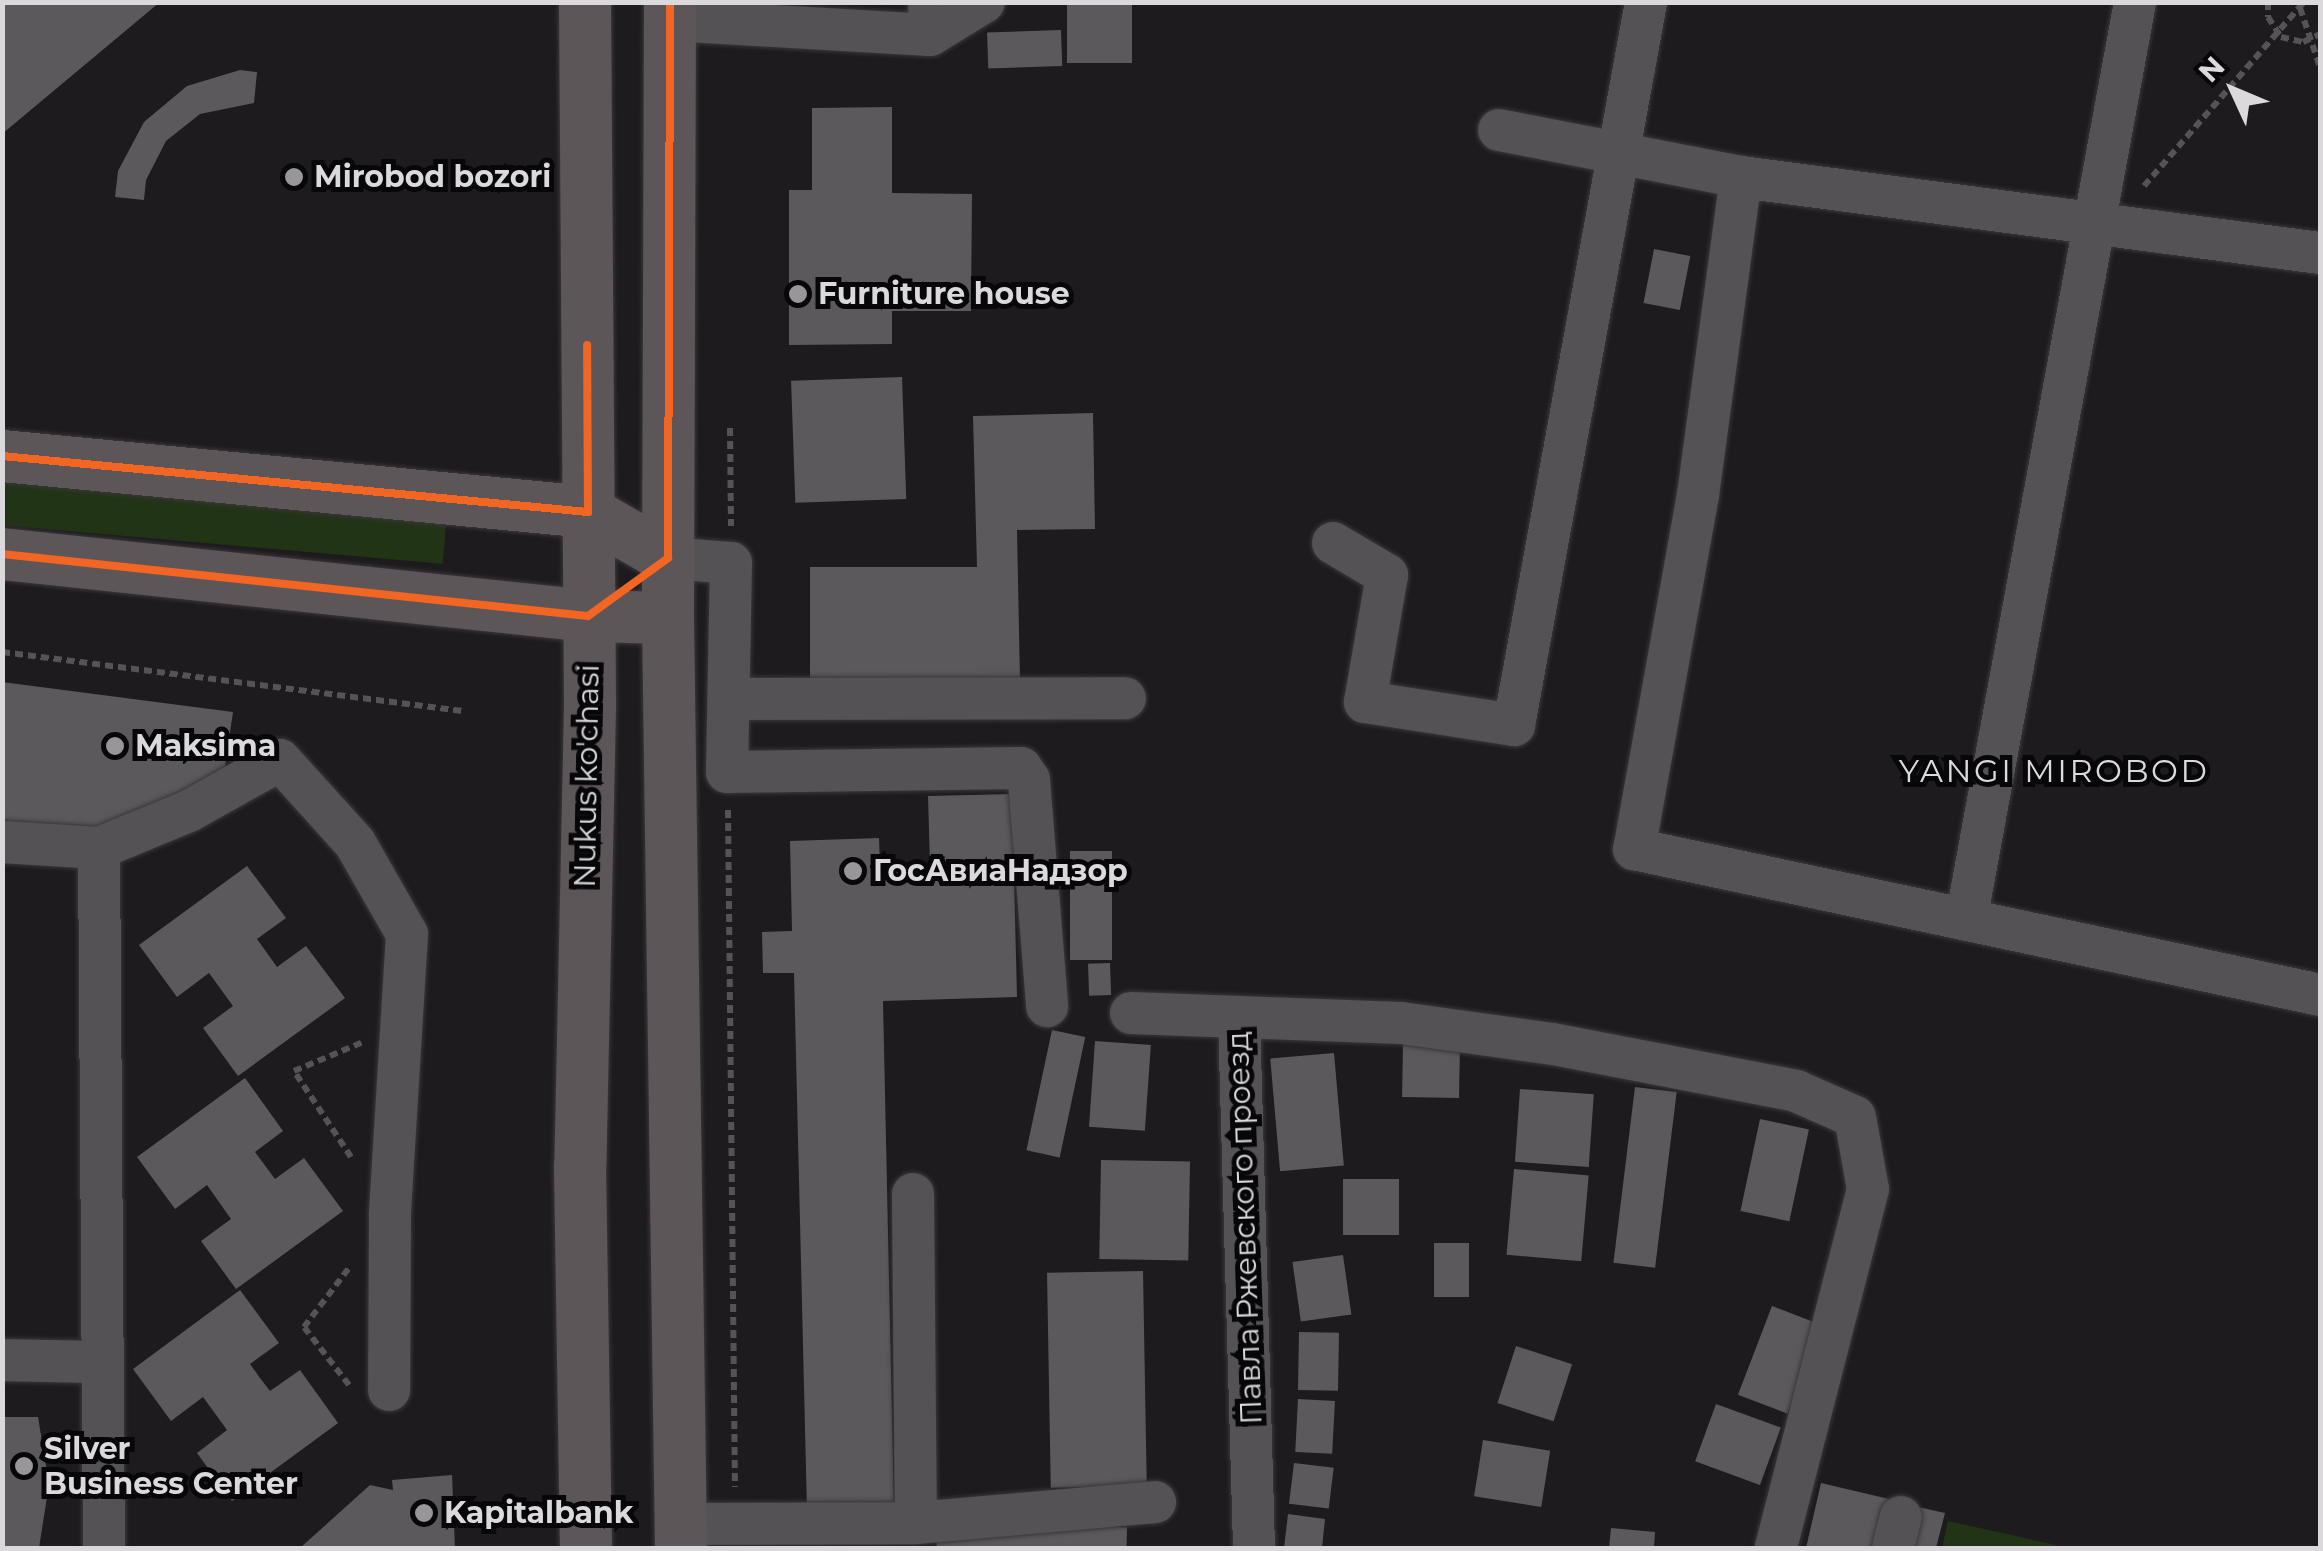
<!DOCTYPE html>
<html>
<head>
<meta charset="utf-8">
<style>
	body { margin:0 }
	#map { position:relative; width:2323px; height:1551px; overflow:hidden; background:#1d1b1e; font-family:Montserrat,sans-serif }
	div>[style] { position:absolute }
	.green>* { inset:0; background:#223416; transform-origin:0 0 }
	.building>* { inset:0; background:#5b595c; transform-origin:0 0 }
	.path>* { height:6px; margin-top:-3px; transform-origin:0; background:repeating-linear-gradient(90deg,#545355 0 8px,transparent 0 13px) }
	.roads { filter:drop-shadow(0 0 2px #3a373b) drop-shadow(0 0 2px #3a373b) }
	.minor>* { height:42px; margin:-21px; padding:0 21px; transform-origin:21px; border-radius:21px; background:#545254 }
	.major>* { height:52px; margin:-26px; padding:0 26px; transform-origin:26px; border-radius:26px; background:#5d5658 }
	.bus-1>* { height:8px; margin:-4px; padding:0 4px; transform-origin:4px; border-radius:4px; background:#f26522 }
	.dots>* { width:28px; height:28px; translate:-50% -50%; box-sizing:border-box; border:5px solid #070608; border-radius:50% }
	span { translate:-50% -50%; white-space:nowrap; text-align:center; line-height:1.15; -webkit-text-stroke:10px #070608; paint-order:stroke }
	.poi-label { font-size:30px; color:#dcd9dd; font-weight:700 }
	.left { translate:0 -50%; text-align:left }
	.street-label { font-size:30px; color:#dcd9dd }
	.neighbourhood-label { font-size:32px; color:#dcd9dd; letter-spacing:2.5px }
	.frame { position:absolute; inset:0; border:5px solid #dcd9dd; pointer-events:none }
	.north { position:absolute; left:2183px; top:40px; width:100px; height:100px; -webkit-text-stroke:8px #070608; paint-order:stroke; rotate:314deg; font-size:28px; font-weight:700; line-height:40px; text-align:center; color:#dcd9dd }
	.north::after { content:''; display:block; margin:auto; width:35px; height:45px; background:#dcd9dd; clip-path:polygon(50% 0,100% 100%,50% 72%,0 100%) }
</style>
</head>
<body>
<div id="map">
	<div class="green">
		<i style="left:2px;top:483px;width:446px;height:42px;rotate:5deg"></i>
		<i style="clip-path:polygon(1948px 1521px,2056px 1545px,2055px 1548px,1942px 1548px)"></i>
	</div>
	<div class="building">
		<i style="clip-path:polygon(2px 2px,160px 2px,2px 134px)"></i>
		<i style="left:1067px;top:2px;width:65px;height:61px"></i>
		<i style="left:1061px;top:30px;width:36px;height:74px;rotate:88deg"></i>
		<i style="clip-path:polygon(240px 70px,257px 72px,254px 103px,200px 114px,166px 141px,146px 180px,144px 200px,115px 197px,118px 171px,144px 122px,187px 86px)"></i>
		<i style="clip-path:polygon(892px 107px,892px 193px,972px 194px,971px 311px,892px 311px,892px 344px,789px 345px,789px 190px,812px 190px,812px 108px)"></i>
		<i style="left:1654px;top:249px;width:37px;height:55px;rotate:11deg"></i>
		<i style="left:902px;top:377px;width:122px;height:111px;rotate:88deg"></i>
		<i style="clip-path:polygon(1093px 413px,1095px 529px,1017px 530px,1020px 681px,810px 682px,810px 567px,977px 567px,973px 416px)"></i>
		<i style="clip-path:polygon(2px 682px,233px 712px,223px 780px,147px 840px,2px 821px)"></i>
		<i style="clip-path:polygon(1012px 794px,1017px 997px,883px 1001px,894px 1509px,807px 1511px,794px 973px,763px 973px,762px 932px,792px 931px,790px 841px,879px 838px,880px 866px,930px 865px,928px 796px)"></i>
		<i style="left:1070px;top:851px;width:42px;height:109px"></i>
		<i style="clip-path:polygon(247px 866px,286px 918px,257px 939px,277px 967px,306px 946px,345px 998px,238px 1076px,203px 1028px,233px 1006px,209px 973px,177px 997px,139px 945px)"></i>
		<i style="left:1110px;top:963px;width:32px;height:22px;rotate:88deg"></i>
		<i style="left:1052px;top:1030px;width:34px;height:123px;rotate:12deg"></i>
		<i style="left:1095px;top:1041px;width:56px;height:86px;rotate:4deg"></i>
		<i style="left:1403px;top:1043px;width:57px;height:54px;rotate:1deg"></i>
		<i style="left:1334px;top:1053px;width:113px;height:64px;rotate:85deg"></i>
		<i style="clip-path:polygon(245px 1078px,283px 1131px,255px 1152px,275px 1179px,304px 1158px,343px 1211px,236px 1289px,201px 1241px,231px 1219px,207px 1185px,175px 1209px,137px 1157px)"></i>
		<i style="left:1635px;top:1087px;width:42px;height:177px;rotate:7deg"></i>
		<i style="left:1520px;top:1089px;width:74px;height:73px;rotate:4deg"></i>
		<i style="left:1760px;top:1119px;width:50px;height:94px;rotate:12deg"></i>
		<i style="left:1101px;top:1160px;width:89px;height:99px;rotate:1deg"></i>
		<i style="left:1514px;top:1169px;width:75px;height:86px;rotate:5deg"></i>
		<i style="left:1343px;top:1179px;width:56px;height:56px"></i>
		<i style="left:1434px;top:1243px;width:35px;height:54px"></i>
		<i style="left:1343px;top:1255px;width:60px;height:51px;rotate:82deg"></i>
		<i style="left:1143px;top:1271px;width:215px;height:96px;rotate:89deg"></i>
		<i style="clip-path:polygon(240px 1290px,279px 1343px,250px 1364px,260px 1378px,270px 1391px,300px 1370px,338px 1423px,232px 1501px,197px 1453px,227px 1430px,203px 1397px,171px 1421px,133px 1369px)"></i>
		<i style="left:1772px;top:1306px;width:53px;height:95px;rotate:21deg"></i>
		<i style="left:1299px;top:1332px;width:40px;height:58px;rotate:1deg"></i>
		<i style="left:1516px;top:1346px;width:59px;height:60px;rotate:18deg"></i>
		<i style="left:1298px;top:1399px;width:37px;height:53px;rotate:3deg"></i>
		<i style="left:1716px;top:1404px;width:69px;height:61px;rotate:20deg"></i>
		<i style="clip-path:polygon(2px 1417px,38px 1417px,49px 1484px,39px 1548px,2px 1548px)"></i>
		<i style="left:1483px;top:1440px;width:68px;height:57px;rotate:9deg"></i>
		<i style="left:1294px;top:1463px;width:40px;height:41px;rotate:7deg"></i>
		<i style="clip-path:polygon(452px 1475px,455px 1548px,300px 1548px,370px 1485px,393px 1490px,392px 1480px)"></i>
		<i style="clip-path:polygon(1821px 1483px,1889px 1499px,1877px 1548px,1806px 1548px)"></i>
		<i style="clip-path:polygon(1918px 1507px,1945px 1513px,1936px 1548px,1908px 1548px)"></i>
		<i style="clip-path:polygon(1288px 1514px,1325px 1519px,1322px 1548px,1284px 1548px)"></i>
		<i style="left:937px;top:1524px;width:190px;height:24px;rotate:1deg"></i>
		<i style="clip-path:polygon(1611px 1528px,1655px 1532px,1654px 1548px,1609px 1548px)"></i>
	</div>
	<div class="path">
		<i style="left:2268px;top:2px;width:15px;rotate:90deg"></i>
		<i style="left:2268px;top:17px;width:24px;rotate:57deg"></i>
		<i style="left:2281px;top:37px;width:23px;rotate:13deg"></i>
		<i style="left:2303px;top:42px;width:19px;rotate:-25deg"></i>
		<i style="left:2300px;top:8px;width:62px;rotate:71.3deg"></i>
		<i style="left:2144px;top:186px;width:244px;rotate:-49deg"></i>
		<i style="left:730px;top:428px;width:98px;rotate:89.4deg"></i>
		<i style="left:2px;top:652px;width:466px;rotate:7.3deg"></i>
		<i style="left:728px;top:810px;width:677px;rotate:89.41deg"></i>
		<i style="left:351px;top:1157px;width:103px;rotate:-123.5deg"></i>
		<i style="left:294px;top:1071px;width:75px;rotate:-22.8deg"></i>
		<i style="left:349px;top:1385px;width:73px;rotate:-127.8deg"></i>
		<i style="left:304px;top:1327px;width:74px;rotate:-52.7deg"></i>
	</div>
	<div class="roads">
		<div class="minor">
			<i style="left:929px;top:2px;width:33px;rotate:88deg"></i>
			<i style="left:930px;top:35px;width:63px;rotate:-31.4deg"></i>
			<i style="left:670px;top:20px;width:260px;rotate:3.3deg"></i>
			<i style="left:1499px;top:130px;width:247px;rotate:11deg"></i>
			<i style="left:1741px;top:177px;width:584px;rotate:7.48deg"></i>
			<i style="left:1741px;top:177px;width:321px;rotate:97.7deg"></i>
			<i style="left:1698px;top:495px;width:360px;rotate:100.2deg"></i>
			<i style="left:1634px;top:849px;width:701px;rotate:12.01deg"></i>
			<i style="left:1333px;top:543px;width:63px;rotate:30.7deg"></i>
			<i style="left:1387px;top:575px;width:129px;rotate:99.8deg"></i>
			<i style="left:1365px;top:702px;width:151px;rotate:8.8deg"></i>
			<i style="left:1514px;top:725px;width:735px;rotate:-79.65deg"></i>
			<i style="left:668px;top:558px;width:63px;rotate:4.5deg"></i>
			<i style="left:731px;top:563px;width:209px;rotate:91.1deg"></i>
			<i style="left:727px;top:772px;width:294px;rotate:-0.8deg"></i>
			<i style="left:1021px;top:768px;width:14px;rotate:56deg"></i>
			<i style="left:1029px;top:780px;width:227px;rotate:85.4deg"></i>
			<i style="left:730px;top:699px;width:395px;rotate:-0.1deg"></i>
			<i style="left:2px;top:842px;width:97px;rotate:3.5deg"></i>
			<i style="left:99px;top:848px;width:700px;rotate:89.59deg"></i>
			<i style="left:99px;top:848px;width:97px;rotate:-22.3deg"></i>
			<i style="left:189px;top:811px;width:104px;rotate:-29.3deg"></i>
			<i style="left:280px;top:760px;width:112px;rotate:47.9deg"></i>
			<i style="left:355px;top:843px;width:105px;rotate:60.3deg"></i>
			<i style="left:407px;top:934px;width:282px;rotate:93.5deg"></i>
			<i style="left:390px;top:1215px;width:175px;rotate:90.3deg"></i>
			<i style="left:1967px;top:915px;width:928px;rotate:-79.57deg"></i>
			<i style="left:1131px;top:1013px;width:108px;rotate:2.1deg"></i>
			<i style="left:1239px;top:1017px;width:531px;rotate:88.38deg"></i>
			<i style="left:1239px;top:1017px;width:162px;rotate:2.1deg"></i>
			<i style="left:1401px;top:1023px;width:153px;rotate:7.9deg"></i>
			<i style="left:1553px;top:1044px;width:248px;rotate:10.9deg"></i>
			<i style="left:1796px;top:1091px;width:64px;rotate:23.8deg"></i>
			<i style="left:1855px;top:1117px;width:73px;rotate:79.8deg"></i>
			<i style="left:1868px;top:1189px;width:371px;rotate:104.4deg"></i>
			<i style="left:913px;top:1194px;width:329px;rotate:89.5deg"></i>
			<i style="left:2px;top:1360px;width:97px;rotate:1.2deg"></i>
			<i style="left:681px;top:1524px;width:235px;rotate:-0.2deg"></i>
			<i style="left:916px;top:1523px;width:240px;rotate:-5deg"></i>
			<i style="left:1893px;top:1548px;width:32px;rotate:-76deg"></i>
		</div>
		<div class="major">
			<i style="left:585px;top:2px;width:704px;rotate:89.59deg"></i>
			<i style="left:590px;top:706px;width:460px;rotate:91.2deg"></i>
			<i style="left:580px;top:1166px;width:382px;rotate:89.1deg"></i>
			<i style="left:670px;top:2px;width:616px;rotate:90.19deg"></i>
			<i style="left:668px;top:618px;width:930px;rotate:89.2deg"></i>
			<i style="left:2px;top:456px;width:589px;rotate:5.46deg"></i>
			<i style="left:588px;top:512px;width:92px;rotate:29.9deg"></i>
			<i style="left:2px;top:554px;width:589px;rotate:6.04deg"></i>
			<i style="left:588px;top:616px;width:80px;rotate:1.4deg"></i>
		</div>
	</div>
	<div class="bus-1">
		<i style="left:2px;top:456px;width:589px;rotate:5.46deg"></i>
		<i style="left:588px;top:512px;width:167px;rotate:-90.3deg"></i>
		<i style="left:2px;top:554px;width:589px;rotate:6.04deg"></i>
		<i style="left:588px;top:616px;width:99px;rotate:-35.9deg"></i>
		<i style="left:668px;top:558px;width:556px;rotate:-89.79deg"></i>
	</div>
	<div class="dots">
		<i style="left:294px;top:177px;background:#99969a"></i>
		<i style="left:798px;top:294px;background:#99969a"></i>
		<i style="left:115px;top:746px;background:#99969a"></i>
		<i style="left:853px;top:871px;background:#99969a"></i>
		<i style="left:24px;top:1466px;background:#99969a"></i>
		<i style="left:424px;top:1513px;background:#99969a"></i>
	</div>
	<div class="poi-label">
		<span class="left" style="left:314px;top:177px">Mirobod bozori</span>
		<span class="left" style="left:818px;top:294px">Furniture house</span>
		<span class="left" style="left:135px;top:746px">Maksima</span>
		<span class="left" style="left:873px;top:871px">ГосАвиаНадзор</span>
		<span class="left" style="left:44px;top:1466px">Silver<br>Business Center</span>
		<span class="left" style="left:444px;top:1513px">Kapitalbank</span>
	</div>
	<div class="street-label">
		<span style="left:587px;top:776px;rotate:-89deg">Nukus ko'chasi</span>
		<span style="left:1245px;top:1228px;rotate:-92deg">Павла Ржевского проезд</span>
	</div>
	<div class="neighbourhood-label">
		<span style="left:2054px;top:771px">YANGI MIROBOD</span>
	</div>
	<div class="frame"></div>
	<div class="north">N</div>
</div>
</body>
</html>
